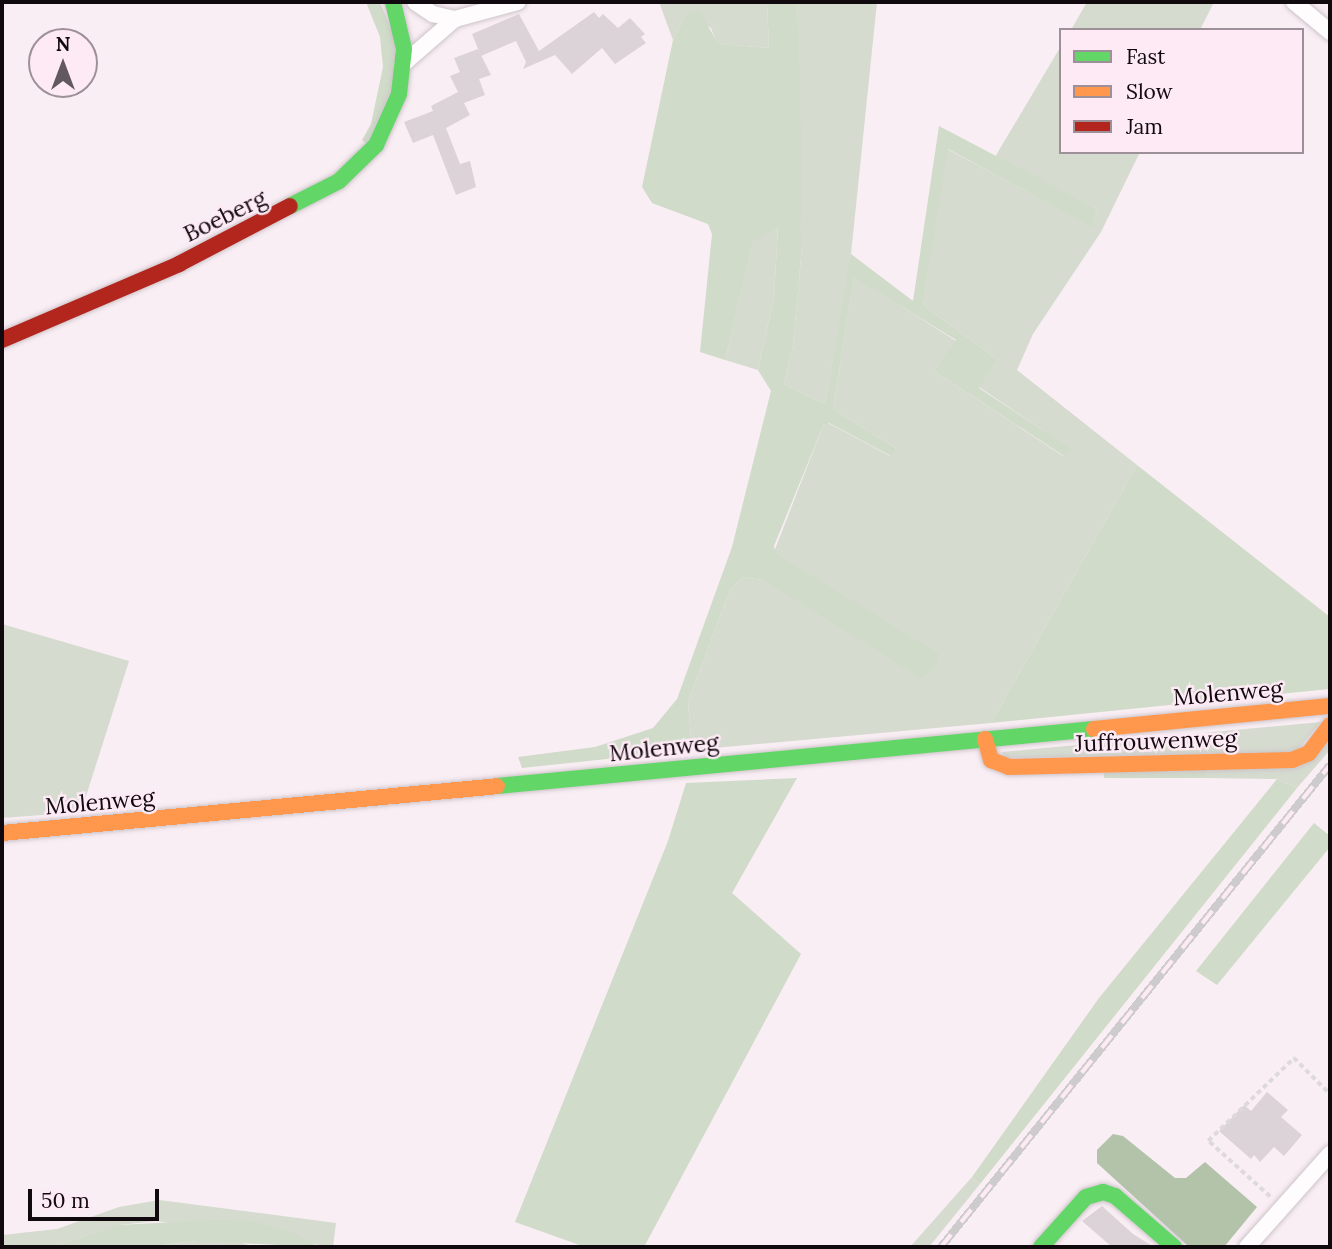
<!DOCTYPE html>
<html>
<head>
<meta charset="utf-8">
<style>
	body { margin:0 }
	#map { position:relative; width:1332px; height:1249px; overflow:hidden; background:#f9eef4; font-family:Lora,serif }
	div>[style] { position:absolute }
	.green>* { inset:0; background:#d5dbcf }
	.forest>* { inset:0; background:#d0dbc9; transform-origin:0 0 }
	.water>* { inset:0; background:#b2c3aa }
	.building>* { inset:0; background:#dcd3d8 }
	.path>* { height:3.5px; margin-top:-1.75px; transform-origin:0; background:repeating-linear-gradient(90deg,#dedadc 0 5px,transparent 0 8.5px) }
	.roads { filter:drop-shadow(0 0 2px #cdc4c9) drop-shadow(0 0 2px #cdc4c9) }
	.street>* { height:16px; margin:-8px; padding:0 8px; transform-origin:8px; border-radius:8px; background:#fefcfd }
	.fast>* { height:16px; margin:-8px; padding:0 8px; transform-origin:8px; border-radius:8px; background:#63d668 }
	.slow>* { height:16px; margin:-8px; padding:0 8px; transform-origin:8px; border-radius:8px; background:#ff974d }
	.jam>* { height:16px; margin:-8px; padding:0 8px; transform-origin:8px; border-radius:8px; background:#b3261e }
	.rail>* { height:8px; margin-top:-4px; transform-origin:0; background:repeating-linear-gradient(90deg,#fdeaf4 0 16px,#cecbcd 0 32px); box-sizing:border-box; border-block:2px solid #cecbcd }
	span { translate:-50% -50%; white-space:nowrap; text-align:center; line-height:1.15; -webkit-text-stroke:5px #fdeaf4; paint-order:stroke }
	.street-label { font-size:23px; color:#10090d }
	.frame { position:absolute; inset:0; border:4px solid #10090d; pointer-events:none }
	.legend { position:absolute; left:1059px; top:28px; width:245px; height:126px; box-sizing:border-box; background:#fdeaf4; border:2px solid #9e9098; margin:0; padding:9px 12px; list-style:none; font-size:21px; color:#10090d }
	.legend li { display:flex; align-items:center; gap:14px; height:35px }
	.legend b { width:35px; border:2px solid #9e9098 }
	.north { position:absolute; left:28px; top:28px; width:70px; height:70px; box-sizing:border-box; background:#fdeaf4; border:2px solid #9e9098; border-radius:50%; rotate:0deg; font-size:19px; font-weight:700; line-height:28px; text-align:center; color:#10090d }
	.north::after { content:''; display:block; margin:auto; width:24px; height:32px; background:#62595e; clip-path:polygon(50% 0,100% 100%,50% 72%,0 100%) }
	.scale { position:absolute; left:28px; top:1189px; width:131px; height:32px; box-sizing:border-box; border:4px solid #10090d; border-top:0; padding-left:9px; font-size:21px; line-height:24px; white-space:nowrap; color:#10090d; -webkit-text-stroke:5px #fdeaf4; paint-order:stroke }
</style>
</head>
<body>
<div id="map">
	<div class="green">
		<i style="clip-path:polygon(659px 2px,767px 2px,769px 48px,717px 44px,711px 28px,687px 12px,673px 40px)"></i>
		<i style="clip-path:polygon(796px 2px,877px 2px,850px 264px,825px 404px,784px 384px,793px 346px,802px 246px)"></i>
		<i style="clip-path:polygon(1087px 2px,1214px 2px,1200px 30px,1071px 30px)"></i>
		<i style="clip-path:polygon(1061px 46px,1061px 152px,1140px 152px,1101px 232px,1033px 334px,1017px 370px,1137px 465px,991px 723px,692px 750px,688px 702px,730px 590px,743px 577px,763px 580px,823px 426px,828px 423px,890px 456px,896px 448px,833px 409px,854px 276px,956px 341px,934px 371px,1063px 456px,1069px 448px,979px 387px,998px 360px,923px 305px,947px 149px,1092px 226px,1097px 209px,995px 157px)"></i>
		<i style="clip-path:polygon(778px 225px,774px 298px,758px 370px,725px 360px,753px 241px)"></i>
		<i style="clip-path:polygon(2px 624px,129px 661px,81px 812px,2px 818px)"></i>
		<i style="clip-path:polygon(1321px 722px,1295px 753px,1005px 758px,1002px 752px)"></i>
		<i style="clip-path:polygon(1330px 737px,1330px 750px,1297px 788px,1277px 779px,1206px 778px,1206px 768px,1284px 768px)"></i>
		<i style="clip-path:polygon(972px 1177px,980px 1184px,929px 1247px,910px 1247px)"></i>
		<i style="clip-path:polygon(159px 1200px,336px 1223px,333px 1247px,157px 1221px,119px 1225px,52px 1247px,2px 1247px,2px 1235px,57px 1229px,119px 1207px)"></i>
		<i style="clip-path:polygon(196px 1241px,233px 1241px,256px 1247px,147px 1247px)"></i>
	</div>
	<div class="forest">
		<i style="clip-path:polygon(366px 2px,380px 2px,395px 39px,395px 82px,367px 144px,362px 140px,371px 124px,383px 67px,380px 37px)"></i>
		<i style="clip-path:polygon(767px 2px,796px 2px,800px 81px,802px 246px,793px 346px,784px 384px,825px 404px,851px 254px,913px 301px,939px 126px,1097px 209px,1092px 227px,948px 149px,923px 305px,998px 360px,979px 388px,1070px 448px,1064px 456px,934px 371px,956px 340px,854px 277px,833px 409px,896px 448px,891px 456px,829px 423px,823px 426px,774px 546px,776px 554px,939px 654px,934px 667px,922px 678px,763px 580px,743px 577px,730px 590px,688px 702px,692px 750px,522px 768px,518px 757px,595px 747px,653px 728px,677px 699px,732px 547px,771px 391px,758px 370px,774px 298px,778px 226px,753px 242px,725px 360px,700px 352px,712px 234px,708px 224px,652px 203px,642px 187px,673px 40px,687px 12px,700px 11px,718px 44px,769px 48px)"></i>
		<i style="clip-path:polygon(1137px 465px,1330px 617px,1330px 689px,991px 723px)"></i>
		<i style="left:1206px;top:768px;width:10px;height:102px;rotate:90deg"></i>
		<i style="clip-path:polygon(797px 778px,732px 893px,801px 954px,644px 1247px,585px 1247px,515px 1222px,668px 841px,686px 783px)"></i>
		<i style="clip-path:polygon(1277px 779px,1297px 788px,980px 1184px,972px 1177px,1099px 998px)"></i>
		<i style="clip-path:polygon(1314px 823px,1330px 836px,1330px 847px,1217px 985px,1196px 971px)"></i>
		<i style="clip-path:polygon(213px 1220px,252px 1221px,295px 1234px,319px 1247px,196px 1241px,147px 1247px,52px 1247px,118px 1225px)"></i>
	</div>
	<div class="water">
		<i style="clip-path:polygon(1113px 1134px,1123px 1136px,1175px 1178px,1186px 1178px,1205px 1162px,1257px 1207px,1224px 1247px,1189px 1247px,1097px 1163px,1097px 1150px)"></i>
	</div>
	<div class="building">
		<i style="clip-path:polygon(594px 12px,599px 18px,603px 14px,618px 28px,630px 18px,645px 34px,641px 37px,646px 43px,615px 64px,602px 48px,572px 74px,555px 55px,523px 69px,526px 62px,516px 41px,481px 56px,472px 34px,519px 14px,539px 51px)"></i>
		<i style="clip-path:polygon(478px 49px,491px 75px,479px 79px,485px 95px,464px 103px,470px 115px,446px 128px,460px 164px,470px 161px,476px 187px,456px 195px,433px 135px,413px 143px,404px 122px,433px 111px,431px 106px,458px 92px,450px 76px,460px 72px,454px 58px)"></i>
		<i style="clip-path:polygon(1267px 1092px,1288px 1110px,1281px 1117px,1302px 1135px,1284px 1156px,1274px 1147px,1260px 1162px,1254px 1155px,1251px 1159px,1219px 1131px,1244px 1105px,1251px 1111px)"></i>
		<i style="clip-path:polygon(1102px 1206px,1133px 1234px,1154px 1247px,1112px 1247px,1082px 1221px)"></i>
	</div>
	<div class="path">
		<i style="left:1270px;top:1197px;width:84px;rotate:-137.9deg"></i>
		<i style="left:1208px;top:1141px;width:120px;rotate:-44deg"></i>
		<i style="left:1294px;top:1058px;width:51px;rotate:45deg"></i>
	</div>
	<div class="roads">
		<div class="street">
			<i style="left:415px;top:2px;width:22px;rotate:34deg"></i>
			<i style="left:433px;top:14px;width:23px;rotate:13deg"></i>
			<i style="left:1294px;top:2px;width:47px;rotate:39.8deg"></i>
			<i style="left:402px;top:65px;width:70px;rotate:-41deg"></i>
			<i style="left:455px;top:19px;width:65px;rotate:-15.1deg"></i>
			<i style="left:1247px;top:1247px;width:125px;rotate:-48.3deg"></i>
		</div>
		<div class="fast">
			<i style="left:290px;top:206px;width:55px;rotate:-27deg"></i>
			<i style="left:339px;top:181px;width:52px;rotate:-44.2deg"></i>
			<i style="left:376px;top:145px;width:56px;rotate:-65.7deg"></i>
			<i style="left:399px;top:94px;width:45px;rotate:-83.7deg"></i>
			<i style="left:404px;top:49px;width:48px;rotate:-103.2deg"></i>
			<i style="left:497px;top:786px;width:600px;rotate:-5.45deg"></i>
			<i style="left:1041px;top:1247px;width:67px;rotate:-48deg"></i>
			<i style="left:1086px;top:1197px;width:18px;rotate:-16deg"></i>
			<i style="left:1103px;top:1192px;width:13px;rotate:18deg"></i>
			<i style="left:1115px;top:1196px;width:78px;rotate:40.8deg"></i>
		</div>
		<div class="slow">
			<i style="left:1094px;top:729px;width:237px;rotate:-5.6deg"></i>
			<i style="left:985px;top:739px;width:22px;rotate:74deg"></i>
			<i style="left:991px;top:760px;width:19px;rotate:21deg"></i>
			<i style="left:1009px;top:767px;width:283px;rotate:-1.4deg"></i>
			<i style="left:1292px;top:760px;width:18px;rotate:-22deg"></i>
			<i style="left:1309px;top:753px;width:35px;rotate:-53deg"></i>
			<i style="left:2px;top:833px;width:497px;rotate:-5.4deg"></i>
		</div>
		<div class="jam">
			<i style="left:2px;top:340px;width:193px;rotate:-23.2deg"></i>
			<i style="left:179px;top:264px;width:125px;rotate:-27.6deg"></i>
		</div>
	</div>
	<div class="rail">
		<i style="left:941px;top:1247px;width:619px;rotate:-51.09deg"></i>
	</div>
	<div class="street-label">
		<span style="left:225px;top:216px;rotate:-26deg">Boeberg</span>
		<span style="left:1228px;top:693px;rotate:-5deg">Molenweg</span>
		<span style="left:1156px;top:741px;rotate:-2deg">Juffrouwenweg</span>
		<span style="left:664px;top:748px;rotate:-6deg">Molenweg</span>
		<span style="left:100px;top:802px;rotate:-5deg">Molenweg</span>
	</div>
	<div class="frame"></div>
	<ul class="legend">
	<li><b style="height:9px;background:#63d668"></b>Fast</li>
	<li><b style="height:9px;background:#ff974d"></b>Slow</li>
	<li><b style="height:9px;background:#b3261e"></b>Jam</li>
	</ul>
	<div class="north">N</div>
	<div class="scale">50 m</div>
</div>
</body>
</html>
